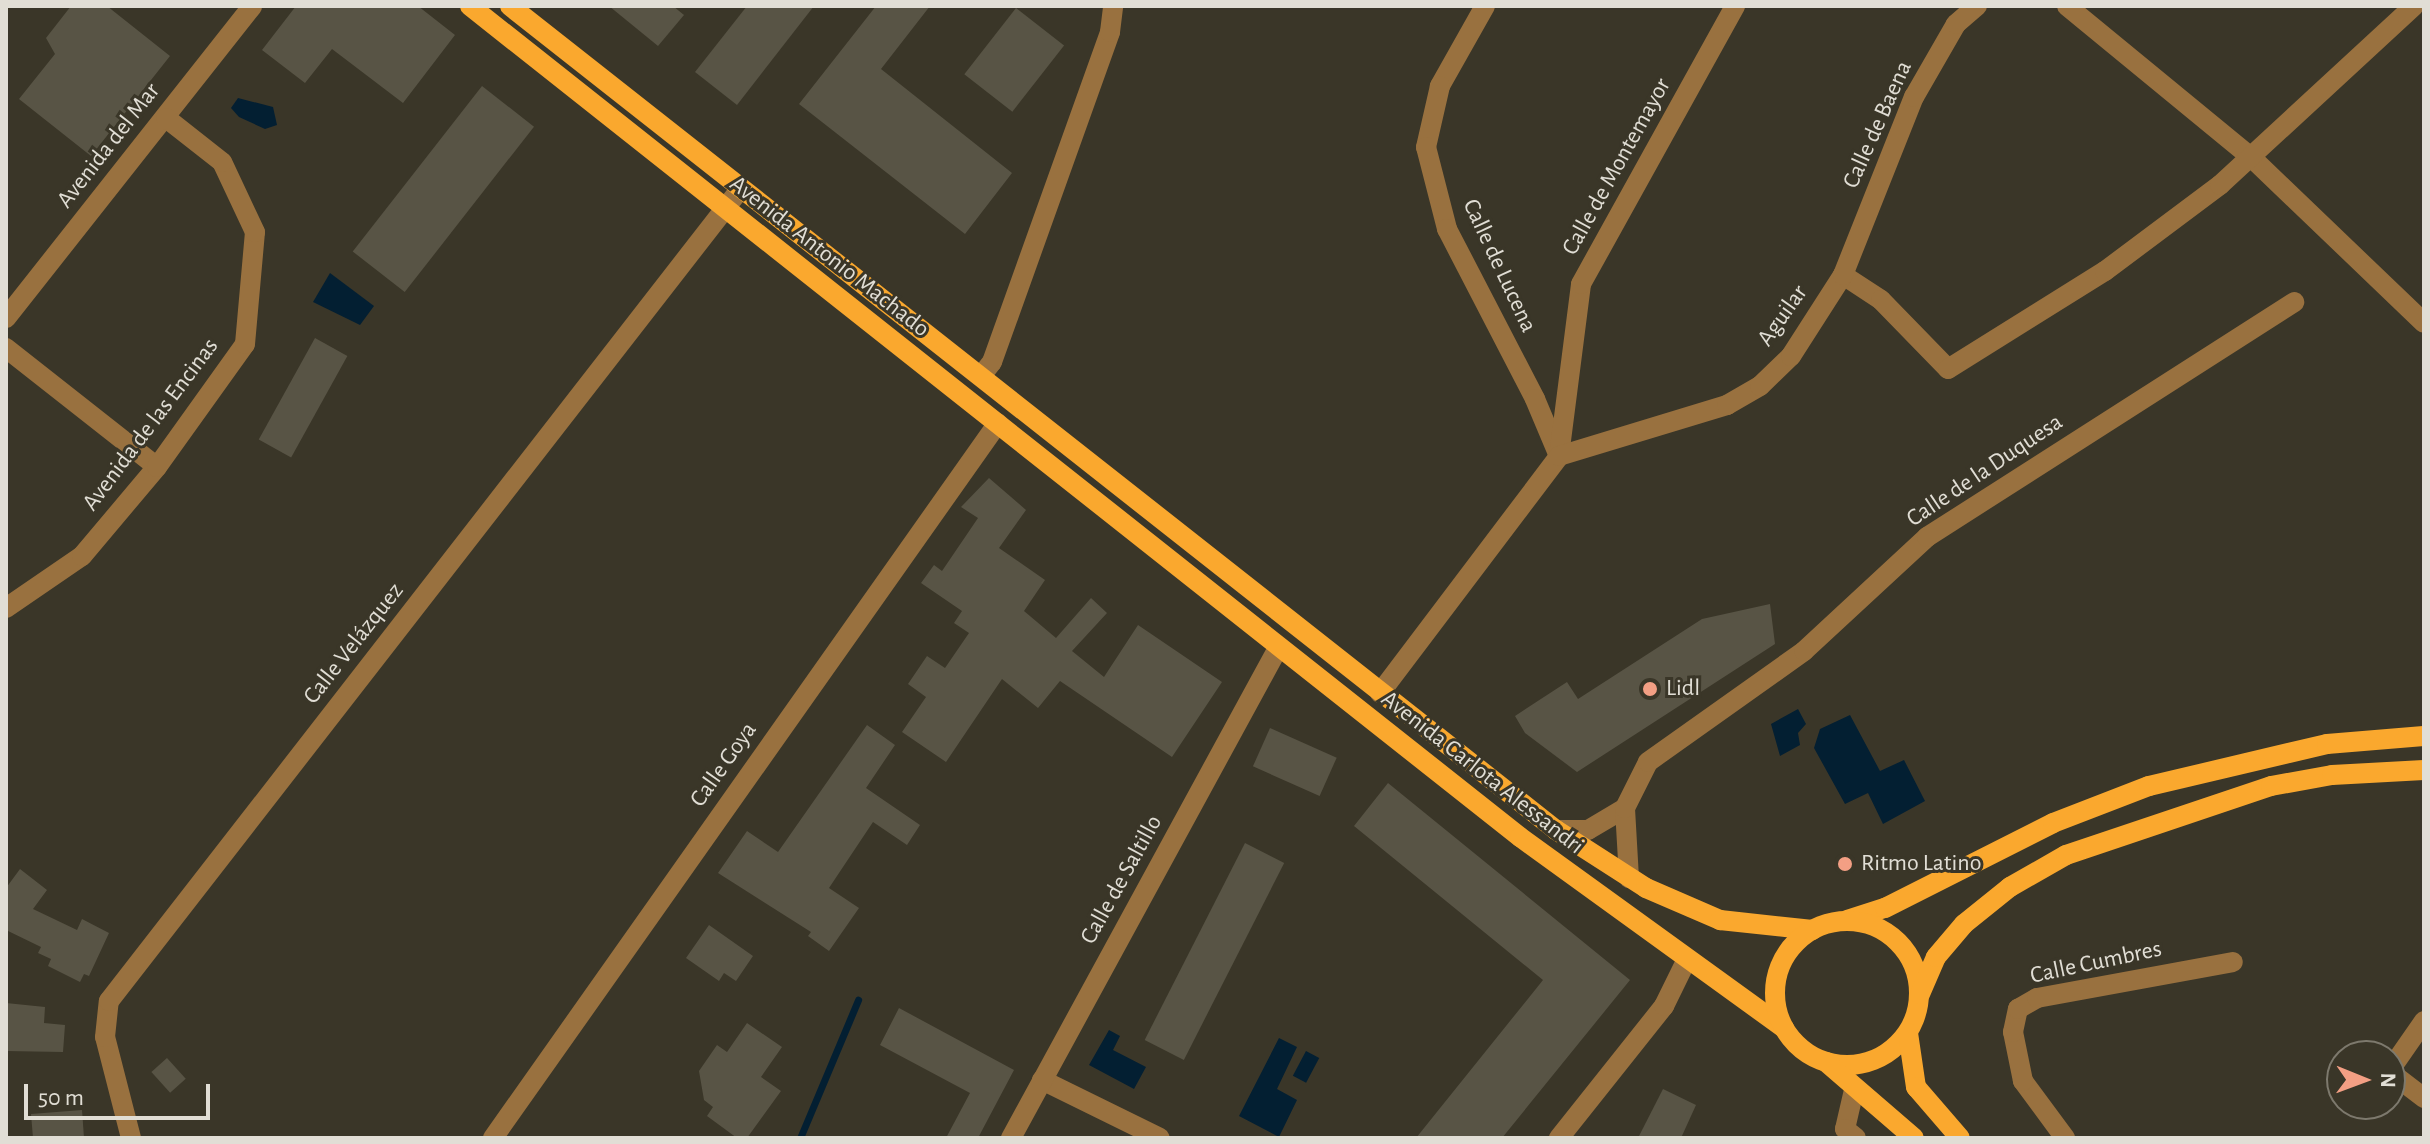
<!DOCTYPE html>
<html>
<head>
<meta charset="utf-8">
<style>
	body { margin:0 }
	#map { position:relative; width:2430px; height:1144px; overflow:hidden; background:#3a3628; font-family:"Alegreya Sans",sans-serif }
	div>[style] { position:absolute }
	.water>* { inset:0; background:#031f32; transform-origin:0 0 }
	.stream>* { height:7px; margin:-3.5px; padding:0 3.5px; transform-origin:3.5px; border-radius:3.5px; background:#031f32 }
	.building>* { inset:0; background:#585445; transform-origin:0 0 }
	.minor>* { height:20px; margin:-10px; padding:0 10px; transform-origin:10px; border-radius:10px; background:#99713f }
	.major>* { height:20px; margin:-10px; padding:0 10px; transform-origin:10px; border-radius:10px; background:#faa82e }
	.major>.ring { margin:-10px; padding:0; box-sizing:content-box; background:none; border:20px solid #faa82e; border-radius:50% }
	.dots>* { width:22px; height:22px; translate:-50% -50%; box-sizing:border-box; border:4px solid #3a3628; border-radius:50% }
	span { translate:-50% -50%; white-space:nowrap; text-align:center; line-height:1.15; -webkit-text-stroke:6px #3a3628; paint-order:stroke }
	.street-label { font-size:24px; color:#e1ded5 }
	.poi-label { font-size:24px; color:#e1ded5 }
	.left { translate:0 -50%; text-align:left }
	.frame { position:absolute; inset:0; border:8px solid #e1ded5; pointer-events:none }
	.north { position:absolute; left:2326px; top:1040px; width:80px; height:80px; box-sizing:border-box; background:#3a3628; border:2px solid #7d796d; border-radius:50%; rotate:91deg; font-size:22px; font-weight:700; line-height:32px; text-align:center; color:#e1ded5 }
	.north::after { content:''; display:block; margin:auto; width:28px; height:36px; background:#f39f84; clip-path:polygon(50% 0,100% 100%,50% 72%,0 100%) }
	.scale { position:absolute; left:24px; top:1084px; width:186px; height:36px; box-sizing:border-box; border:4px solid #e1ded5; border-top:0; padding-left:10px; font-size:24px; line-height:28px; white-space:nowrap; color:#e1ded5; -webkit-text-stroke:6px #3a3628; paint-order:stroke }
</style>
</head>
<body>
<div id="map">
	<div class="water">
		<i style="clip-path:polygon(238px 98px,273px 107px,277px 125px,265px 129px,239px 117px,231px 108px)"></i>
		<i style="clip-path:polygon(330px 273px,374px 306px,360px 325px,313px 302px)"></i>
		<i style="clip-path:polygon(1798px 709px,1806px 724px,1798px 733px,1800px 745px,1780px 756px,1771px 724px)"></i>
		<i style="clip-path:polygon(1850px 715px,1880px 771px,1904px 760px,1925px 801px,1883px 824px,1868px 793px,1845px 804px,1814px 748px,1820px 729px)"></i>
		<i style="clip-path:polygon(1109px 1030px,1120px 1036px,1113px 1050px,1146px 1067px,1134px 1089px,1089px 1065px)"></i>
		<i style="clip-path:polygon(1279px 1038px,1297px 1047px,1277px 1089px,1297px 1100px,1279px 1137px,1239px 1116px)"></i>
		<i style="left:1306px;top:1051px;width:15px;height:28px;rotate:28deg"></i>
	</div>
	<div class="stream">
		<i style="left:800px;top:1138px;width:150px;rotate:-67.2deg"></i>
	</div>
	<div class="building">
		<i style="clip-path:polygon(71px 6px,107px 6px,170px 56px,91px 156px,19px 99px,55px 54px,46px 38px)"></i>
		<i style="clip-path:polygon(296px 6px,418px 6px,455px 35px,403px 103px,332px 49px,305px 83px,262px 50px)"></i>
		<i style="clip-path:polygon(609px 6px,673px 6px,684px 15px,658px 46px)"></i>
		<i style="clip-path:polygon(747px 6px,814px 6px,737px 105px,695px 72px)"></i>
		<i style="clip-path:polygon(876px 6px,930px 6px,881px 69px,1012px 173px,965px 234px,799px 104px)"></i>
		<i style="left:1016px;top:8px;width:61px;height:84px;rotate:38deg"></i>
		<i style="left:482px;top:86px;width:66px;height:210px;rotate:38deg"></i>
		<i style="left:315px;top:338px;width:37px;height:116px;rotate:29deg"></i>
		<i style="clip-path:polygon(989px 478px,1026px 510px,999px 548px,1045px 580px,1024px 611px,1056px 638px,1091px 598px,1107px 613px,1072px 651px,1104px 677px,1138px 625px,1222px 682px,1172px 757px,1060px 681px,1038px 708px,1002px 679px,946px 762px,902px 732px,926px 697px,908px 684px,927px 656px,945px 668px,969px 633px,954px 623px,962px 611px,921px 583px,934px 565px,942px 571px,978px 518px,961px 507px)"></i>
		<i style="clip-path:polygon(1770px 604px,1775px 644px,1577px 772px,1525px 733px,1515px 716px,1567px 682px,1578px 699px,1702px 619px)"></i>
		<i style="clip-path:polygon(867px 725px,895px 745px,866px 788px,920px 825px,907px 845px,873px 822px,829px 888px,859px 908px,829px 951px,808px 936px,811px 932px,718px 873px,747px 831px,778px 852px)"></i>
		<i style="left:1270px;top:728px;width:73px;height:42px;rotate:24deg"></i>
		<i style="clip-path:polygon(1388px 783px,1630px 980px,1502px 1138px,1416px 1138px,1543px 980px,1354px 826px)"></i>
		<i style="left:1245px;top:843px;width:44px;height:221px;rotate:27deg"></i>
		<i style="clip-path:polygon(20px 869px,47px 890px,33px 909px,77px 930px,82px 919px,109px 933px,89px 976px,84px 974px,80px 982px,48px 966px,51px 959px,38px 953px,41px 947px,6px 930px,6px 888px)"></i>
		<i style="clip-path:polygon(709px 925px,753px 956px,736px 981px,724px 973px,719px 981px,686px 958px)"></i>
		<i style="clip-path:polygon(6px 1003px,45px 1007px,44px 1023px,65px 1025px,63px 1052px,6px 1051px)"></i>
		<i style="clip-path:polygon(899px 1008px,1014px 1070px,978px 1138px,946px 1138px,970px 1093px,880px 1045px)"></i>
		<i style="clip-path:polygon(747px 1023px,782px 1047px,761px 1077px,781px 1091px,747px 1138px,737px 1138px,707px 1116px,713px 1107px,704px 1100px,699px 1071px,717px 1045px,727px 1052px)"></i>
		<i style="left:167px;top:1058px;width:28px;height:21px;rotate:48deg"></i>
		<i style="clip-path:polygon(1663px 1089px,1696px 1105px,1681px 1138px,1638px 1138px)"></i>
		<i style="clip-path:polygon(82px 1110px,84px 1138px,33px 1138px,31px 1114px)"></i>
	</div>
	<div class="minor">
		<i style="left:1485px;top:6px;width:92px;rotate:119.4deg"></i>
		<i style="left:1440px;top:86px;width:63px;rotate:102.9deg"></i>
		<i style="left:1426px;top:147px;width:85px;rotate:75.6deg"></i>
		<i style="left:1447px;top:229px;width:191px;rotate:62.6deg"></i>
		<i style="left:1535px;top:399px;width:62px;rotate:67.2deg"></i>
		<i style="left:2067px;top:6px;width:239px;rotate:39.4deg"></i>
		<i style="left:2252px;top:158px;width:238px;rotate:43.8deg"></i>
		<i style="left:1843px;top:275px;width:45px;rotate:33.3deg"></i>
		<i style="left:1881px;top:300px;width:96px;rotate:45.8deg"></i>
		<i style="left:1948px;top:369px;width:185px;rotate:-32deg"></i>
		<i style="left:2105px;top:271px;width:144px;rotate:-36.8deg"></i>
		<i style="left:2220px;top:185px;width:264px;rotate:-42.7deg"></i>
		<i style="left:6px;top:318px;width:397px;rotate:-51.7deg"></i>
		<i style="left:6px;top:348px;width:192px;rotate:38.2deg"></i>
		<i style="left:981px;top:376px;width:18px;rotate:-52deg"></i>
		<i style="left:992px;top:362px;width:350px;rotate:-70.3deg"></i>
		<i style="left:1110px;top:32px;width:26px;rotate:-83deg"></i>
		<i style="left:1559px;top:456px;width:173px;rotate:-82.7deg"></i>
		<i style="left:1581px;top:284px;width:318px;rotate:-61deg"></i>
		<i style="left:6px;top:608px;width:92px;rotate:-34.4deg"></i>
		<i style="left:82px;top:556px;width:116px;rotate:-49.9deg"></i>
		<i style="left:157px;top:467px;width:151px;rotate:-54.4deg"></i>
		<i style="left:245px;top:344px;width:112px;rotate:-84.9deg"></i>
		<i style="left:255px;top:232px;width:77px;rotate:-115.2deg"></i>
		<i style="left:222px;top:162px;width:71px;rotate:-141.8deg"></i>
		<i style="left:1380px;top:693px;width:297px;rotate:-52.9deg"></i>
		<i style="left:1559px;top:456px;width:176px;rotate:-16.9deg"></i>
		<i style="left:1727px;top:405px;width:38px;rotate:-30deg"></i>
		<i style="left:1760px;top:386px;width:43px;rotate:-44.1deg"></i>
		<i style="left:1791px;top:356px;width:96px;rotate:-57.3deg"></i>
		<i style="left:1843px;top:275px;width:192px;rotate:-68.3deg"></i>
		<i style="left:1914px;top:97px;width:84px;rotate:-60.1deg"></i>
		<i style="left:1956px;top:24px;width:28px;rotate:-41deg"></i>
		<i style="left:1556px;top:830px;width:32px"></i>
		<i style="left:1588px;top:830px;width:43px;rotate:-30.7deg"></i>
		<i style="left:1629px;top:878px;width:70px;rotate:-93.3deg"></i>
		<i style="left:1625px;top:808px;width:51px;rotate:-63.4deg"></i>
		<i style="left:1648px;top:762px;width:191px;rotate:-35.4deg"></i>
		<i style="left:1804px;top:651px;width:168px;rotate:-42.8deg"></i>
		<i style="left:1927px;top:537px;width:436px;rotate:-32.6deg"></i>
		<i style="left:2390px;top:1070px;width:60px;rotate:-55.2deg"></i>
		<i style="left:2390px;top:1072px;width:43px;rotate:37.4deg"></i>
		<i style="left:1042px;top:1080px;width:131px;rotate:26.2deg"></i>
		<i style="left:1854px;top:1090px;width:40px;rotate:103deg"></i>
		<i style="left:1845px;top:1129px;width:14px;rotate:39deg"></i>
		<i style="left:131px;top:1138px;width:104px;rotate:-104.4deg"></i>
		<i style="left:105px;top:1037px;width:36px;rotate:-84deg"></i>
		<i style="left:109px;top:1001px;width:1030px;rotate:-52.14deg"></i>
		<i style="left:493px;top:1138px;width:875px;rotate:-54.77deg"></i>
		<i style="left:1011px;top:1138px;width:558px;rotate:-61.41deg"></i>
		<i style="left:1559px;top:1138px;width:169px;rotate:-51.5deg"></i>
		<i style="left:1664px;top:1006px;width:52px;rotate:-63.9deg"></i>
		<i style="left:2065px;top:1138px;width:71px;rotate:-126.4deg"></i>
		<i style="left:2023px;top:1081px;width:50px;rotate:-101.5deg"></i>
		<i style="left:2013px;top:1032px;width:24px;rotate:-78deg"></i>
		<i style="left:2018px;top:1009px;width:22px;rotate:-30deg"></i>
		<i style="left:2037px;top:998px;width:199px;rotate:-10.4deg"></i>
	</div>
	<div class="major">
		<i style="left:470px;top:6px;width:1339px;rotate:38.36deg"></i>
		<i style="left:1520px;top:837px;width:326px;rotate:35.9deg"></i>
		<i style="left:510px;top:6px;width:1332px;rotate:38.23deg"></i>
		<i style="left:1556px;top:830px;width:107px;rotate:32.8deg"></i>
		<i style="left:1646px;top:888px;width:81px;rotate:23.4deg"></i>
		<i style="left:1720px;top:920px;width:93px;rotate:6.2deg"></i>
		<i style="left:1847px;top:920px;width:40px;rotate:-18deg"></i>
		<i style="left:1885px;top:908px;width:188px;rotate:-26.8deg"></i>
		<i style="left:2053px;top:823px;width:103px;rotate:-21.1deg"></i>
		<i style="left:2149px;top:786px;width:183px;rotate:-13.3deg"></i>
		<i style="left:2327px;top:744px;width:97px;rotate:-4.7deg"></i>
		<i class="ring" style="left:1775px;top:921px;width:124px;height:124px"></i>
		<i style="left:1920px;top:994px;width:40px;rotate:-66.6deg"></i>
		<i style="left:1936px;top:957px;width:43px;rotate:-49.7deg"></i>
		<i style="left:1964px;top:924px;width:59px;rotate:-38.8deg"></i>
		<i style="left:2010px;top:887px;width:64px;rotate:-29.7deg"></i>
		<i style="left:2066px;top:855px;width:216px;rotate:-18.6deg"></i>
		<i style="left:2271px;top:786px;width:62px;rotate:-10.2deg"></i>
		<i style="left:2332px;top:775px;width:92px;rotate:-3.1deg"></i>
		<i style="left:1908px;top:1033px;width:55px;rotate:81.6deg"></i>
		<i style="left:1916px;top:1087px;width:67px;rotate:49.2deg"></i>
		<i style="left:1826px;top:1062px;width:116px;rotate:40.8deg"></i>
	</div>
	<div class="dots">
		<i style="left:1650px;top:689px;background:#f39f84"></i>
		<i style="left:1845px;top:864px;background:#f39f84"></i>
	</div>
	<div class="street-label">
		<span style="left:1878px;top:125px;rotate:-66deg">Calle de Baena</span>
		<span style="left:109px;top:146px;rotate:-52deg">Avenida del Mar</span>
		<span style="left:1617px;top:167px;rotate:-61deg">Calle de Montemayor</span>
		<span style="left:829px;top:257px;rotate:38deg">Avenida Antonio Machado</span>
		<span style="left:1499px;top:266px;rotate:65deg">Calle de Lucena</span>
		<span style="left:1783px;top:316px;rotate:-55deg">Aguilar</span>
		<span style="left:151px;top:425px;rotate:-53deg">Avenida de las Encinas</span>
		<span style="left:1985px;top:471px;rotate:-34deg">Calle de la Duquesa</span>
		<span style="left:354px;top:644px;rotate:-52deg">Calle Velázquez</span>
		<span style="left:724px;top:765px;rotate:-55deg">Calle Goya</span>
		<span style="left:1482px;top:773px;rotate:38deg">Avenida Carlota Alessandri</span>
		<span style="left:1122px;top:880px;rotate:-61deg">Calle de Saltillo</span>
		<span style="left:2096px;top:963px;rotate:-12deg">Calle Cumbres</span>
	</div>
	<div class="poi-label">
		<span class="left" style="left:1666px;top:689px">Lidl</span>
		<span class="left" style="left:1861px;top:864px">Ritmo Latino</span>
	</div>
	<div class="frame"></div>
	<div class="north">N</div>
	<div class="scale">50 m</div>
</div>
</body>
</html>
